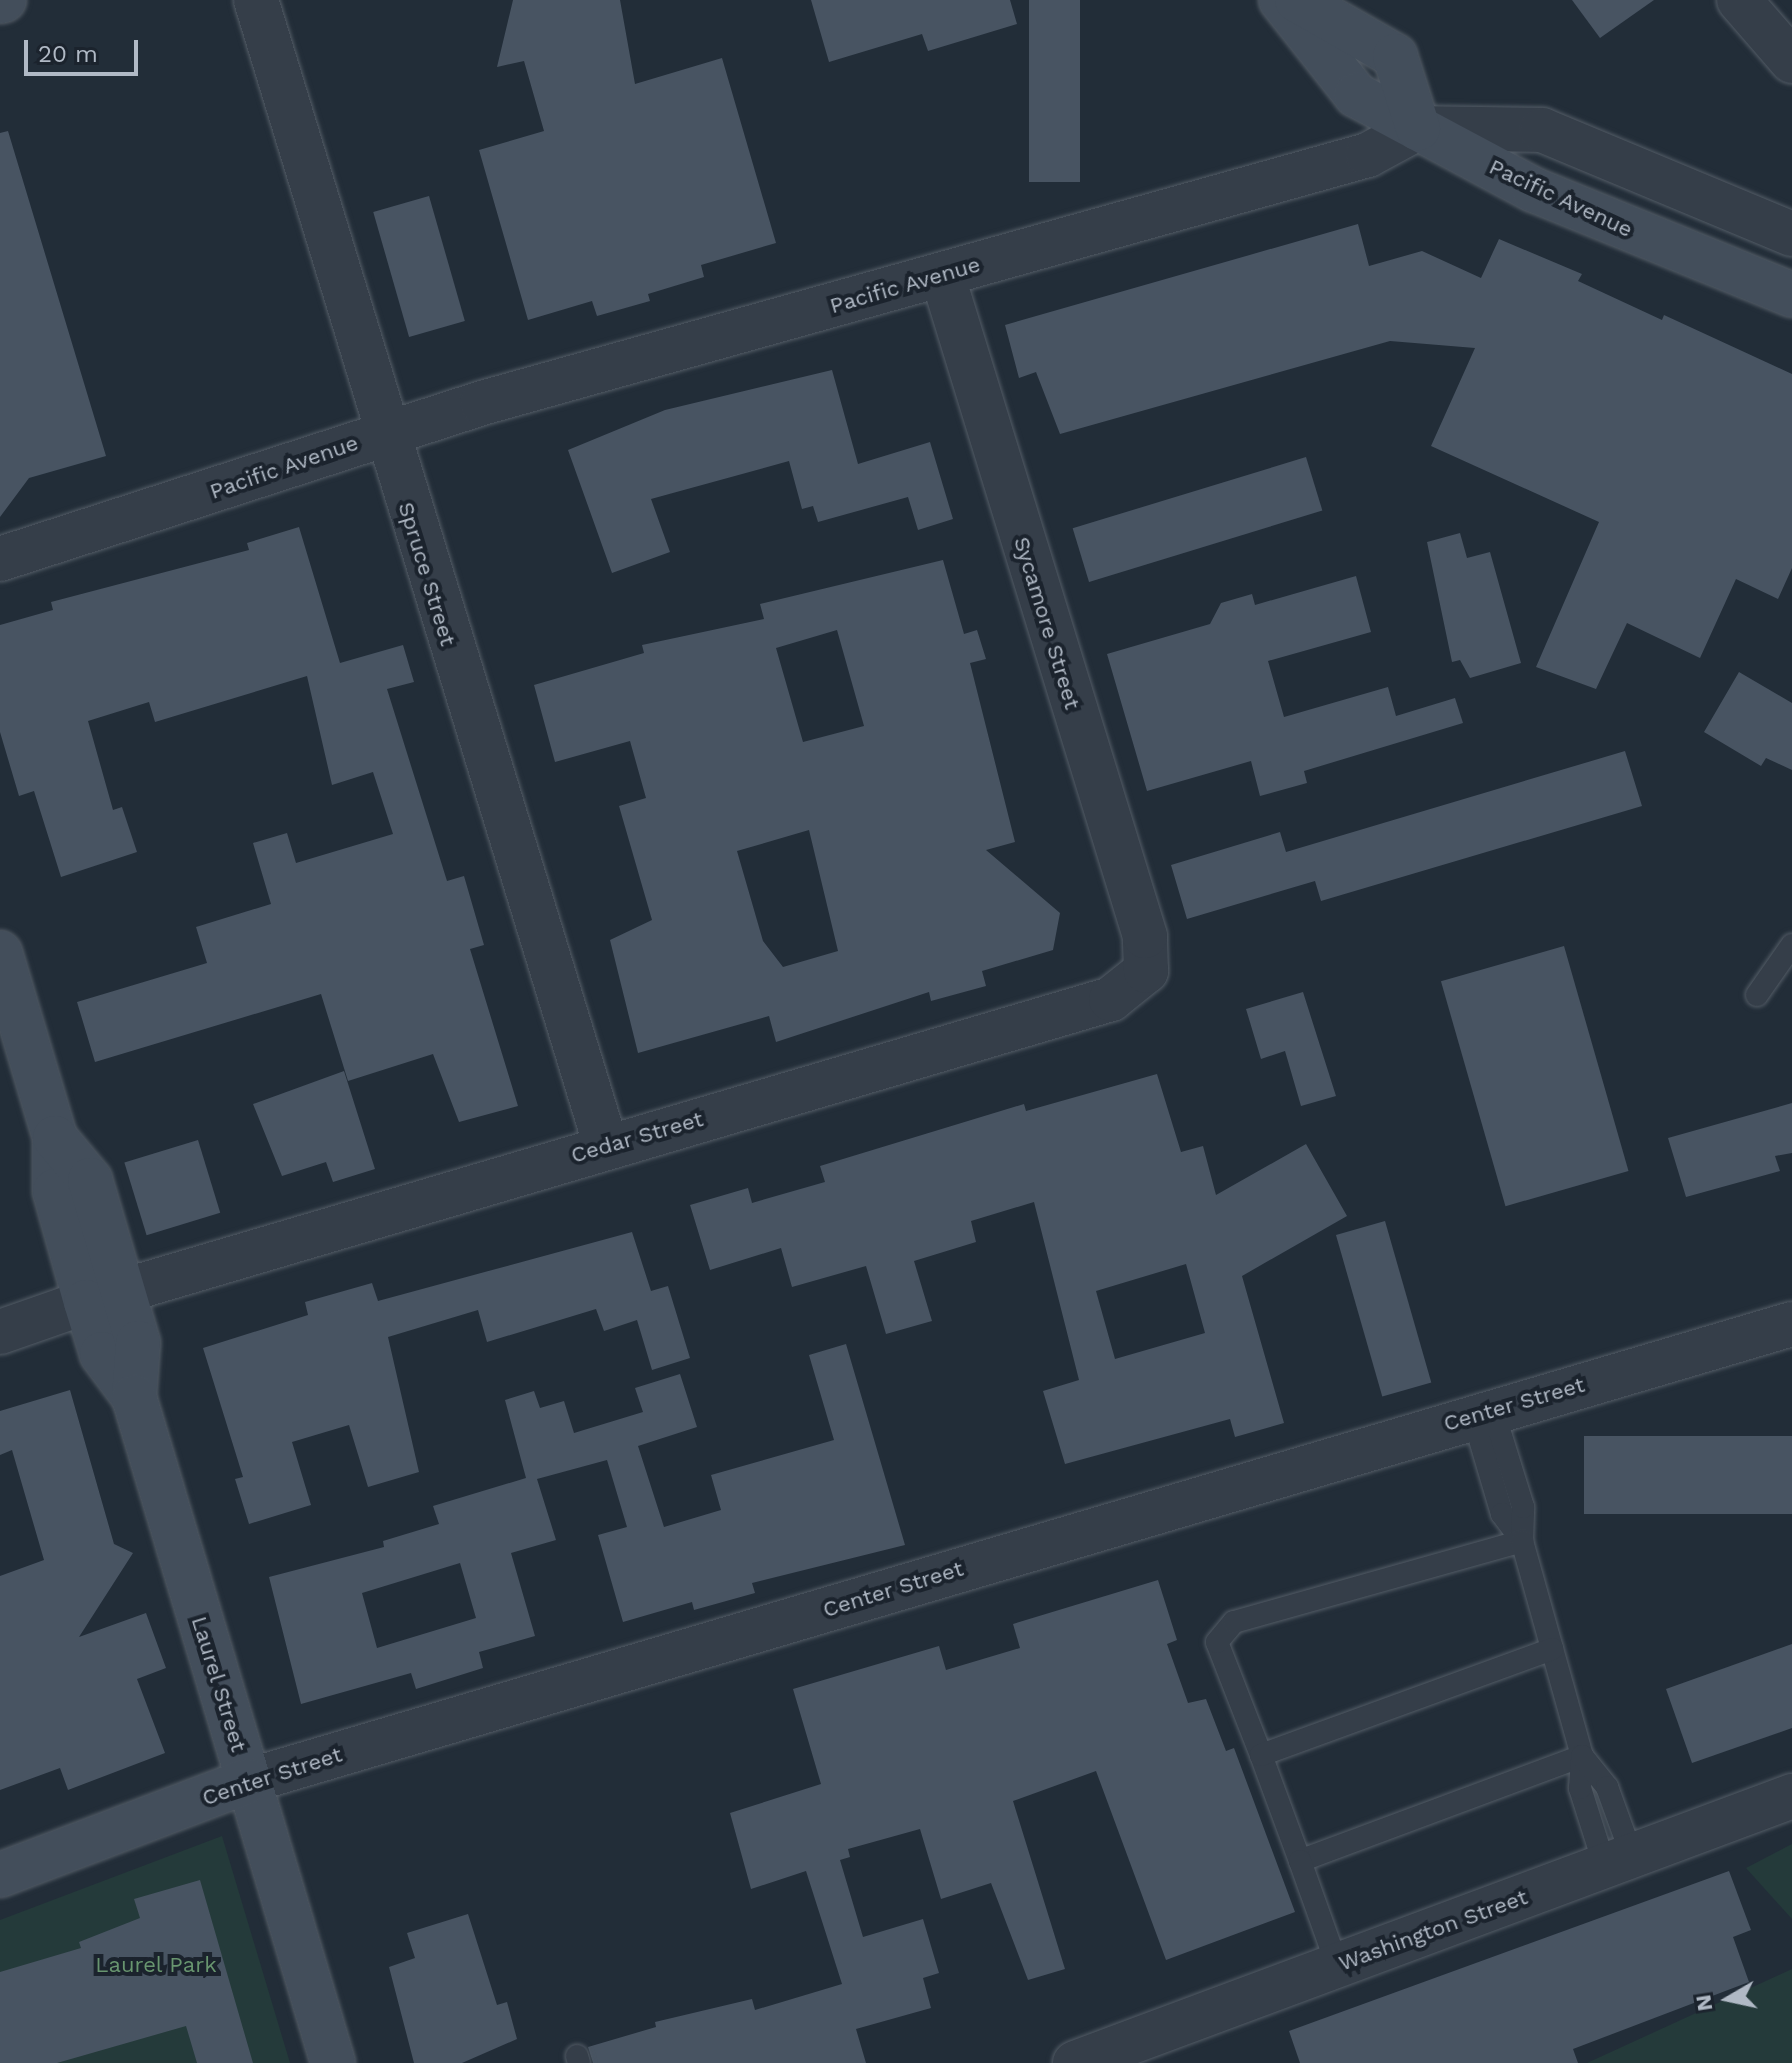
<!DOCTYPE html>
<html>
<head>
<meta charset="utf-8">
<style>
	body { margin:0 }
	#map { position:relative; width:1792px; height:2063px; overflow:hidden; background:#222d38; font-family:"Work Sans",sans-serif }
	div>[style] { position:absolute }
	.green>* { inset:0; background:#243a3a }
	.building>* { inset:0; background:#485462; transform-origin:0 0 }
	.roads { filter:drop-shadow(0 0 2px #535c66) drop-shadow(0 0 2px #535c66) }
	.service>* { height:22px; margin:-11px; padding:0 11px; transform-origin:11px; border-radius:11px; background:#353e49 }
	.minor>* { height:44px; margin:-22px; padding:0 22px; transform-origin:22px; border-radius:22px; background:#353e49 }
	.tertiary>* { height:44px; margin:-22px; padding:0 22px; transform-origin:22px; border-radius:22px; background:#353e49 }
	.secondary>* { height:44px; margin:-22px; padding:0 22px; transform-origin:22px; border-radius:22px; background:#434e5b }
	span { translate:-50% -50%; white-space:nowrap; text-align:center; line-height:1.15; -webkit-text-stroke:8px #1b232d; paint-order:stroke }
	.street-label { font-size:22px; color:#b0b9c5 }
	.park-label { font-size:22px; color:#68956f }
	.north { position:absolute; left:1688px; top:1959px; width:80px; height:80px; -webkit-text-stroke:6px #1b232d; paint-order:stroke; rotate:261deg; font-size:22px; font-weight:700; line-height:32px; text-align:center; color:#b0b9c5 }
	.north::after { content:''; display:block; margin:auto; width:28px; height:36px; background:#b0b9c5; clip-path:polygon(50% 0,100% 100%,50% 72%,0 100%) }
	.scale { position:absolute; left:24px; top:40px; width:114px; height:36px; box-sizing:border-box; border:4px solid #b0b9c5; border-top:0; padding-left:10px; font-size:24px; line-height:28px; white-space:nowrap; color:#b0b9c5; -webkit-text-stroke:6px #1b232d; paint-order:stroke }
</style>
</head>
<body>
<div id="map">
	<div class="green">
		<i style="clip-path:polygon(222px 1836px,290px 2063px,0 2063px,0 1920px)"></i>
		<i style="clip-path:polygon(1792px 1844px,1792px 1919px,1746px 1868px)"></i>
		<i style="clip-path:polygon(1792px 1968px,1792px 2063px,1587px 2063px,1792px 1969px)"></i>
	</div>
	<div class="building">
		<i style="clip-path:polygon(513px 0,620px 0,635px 84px,722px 58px,776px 243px,701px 265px,704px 277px,648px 294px,650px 301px,597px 316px,592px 301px,528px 320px,479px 150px,544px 131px,524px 61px,497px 67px)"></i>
		<i style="clip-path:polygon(811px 0,1010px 0,1017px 24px,928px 51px,922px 34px,829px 62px)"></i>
		<i style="left:1029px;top:0;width:51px;height:182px"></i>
		<i style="clip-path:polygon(1572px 0,1654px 0,1600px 38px)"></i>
		<i style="clip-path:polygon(8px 131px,106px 456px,29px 478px,0 517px,0 133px)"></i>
		<i style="left:429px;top:196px;width:130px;height:58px;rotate:74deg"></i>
		<i style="clip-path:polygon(1358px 224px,1369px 266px,1422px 251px,1481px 278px,1499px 239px,1582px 274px,1578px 281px,1662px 320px,1664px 315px,1792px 374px,1792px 568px,1778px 599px,1736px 579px,1700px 658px,1627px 623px,1596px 689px,1536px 667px,1599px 522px,1431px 446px,1475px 348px,1390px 341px,1060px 434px,1036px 372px,1019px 378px,1005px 325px)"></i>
		<i style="clip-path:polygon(832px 370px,858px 464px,930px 442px,953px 519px,918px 530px,908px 497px,818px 522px,813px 506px,802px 509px,789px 461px,651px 499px,670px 552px,612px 573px,568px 450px,665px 410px)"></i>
		<i style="left:1306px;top:457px;width:56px;height:244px;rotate:73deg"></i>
		<i style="clip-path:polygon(299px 527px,340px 663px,403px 645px,414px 682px,387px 689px,447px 881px,464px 876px,484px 945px,470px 949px,518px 1106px,459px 1122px,433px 1054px,348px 1081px,321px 994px,95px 1062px,77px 1002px,207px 963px,196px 927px,271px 904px,253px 843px,287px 833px,296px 863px,393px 834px,373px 772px,332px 785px,307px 676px,155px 722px,149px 702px,88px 721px,113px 810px,122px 807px,137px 852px,61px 877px,34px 791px,19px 796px,0 732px,0 625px,53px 610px,51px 602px,249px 550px,247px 543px)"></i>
		<i style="clip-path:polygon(1460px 533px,1467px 558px,1490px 552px,1521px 663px,1470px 678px,1460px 660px,1452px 662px,1427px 542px)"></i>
		<i style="clip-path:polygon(evenodd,943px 560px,964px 634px,977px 630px,986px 659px,970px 663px,1015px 842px,986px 850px,1060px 913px,1053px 950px,982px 971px,986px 986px,931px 1001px,929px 992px,776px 1042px,769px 1016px,638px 1053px,610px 940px,652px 920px,619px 806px,646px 798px,630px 741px,555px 762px,534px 685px,644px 653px,642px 645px,764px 619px,760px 604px,943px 560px,837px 630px,864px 726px,803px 742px,776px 648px,837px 630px,943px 560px,809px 830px,838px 951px,783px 967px,763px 941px,737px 851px,809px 830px)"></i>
		<i style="clip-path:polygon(1356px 576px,1371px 632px,1268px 661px,1284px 717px,1388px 687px,1396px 716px,1455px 698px,1463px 723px,1304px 771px,1307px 783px,1260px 796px,1251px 761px,1147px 791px,1107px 654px,1210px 624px,1221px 603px,1252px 594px,1255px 605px)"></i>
		<i style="clip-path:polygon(1739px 672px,1792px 703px,1792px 770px,1766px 758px,1761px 766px,1704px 732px)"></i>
		<i style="clip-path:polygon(1625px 751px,1642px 806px,1321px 901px,1315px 881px,1187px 919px,1171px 865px,1280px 832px,1286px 852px)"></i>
		<i style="left:1564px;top:946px;width:234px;height:128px;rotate:74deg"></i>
		<i style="clip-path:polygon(1303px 992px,1336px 1096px,1301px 1106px,1285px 1051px,1261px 1059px,1246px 1009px)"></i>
		<i style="clip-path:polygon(344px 1071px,375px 1169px,333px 1182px,326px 1162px,282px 1176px,253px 1104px)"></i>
		<i style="clip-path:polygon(evenodd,1157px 1074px,1181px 1152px,1203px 1146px,1216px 1195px,1306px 1144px,1347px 1216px,1242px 1276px,1284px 1423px,1235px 1437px,1230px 1419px,1065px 1464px,1043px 1391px,1079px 1380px,1034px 1202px,971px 1221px,976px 1242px,914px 1261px,932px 1321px,886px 1334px,866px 1266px,792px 1287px,781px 1248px,710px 1270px,690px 1205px,748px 1188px,752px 1203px,825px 1182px,820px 1166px,1024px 1104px,1026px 1111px,1157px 1074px,1186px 1264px,1205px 1333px,1115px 1359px,1096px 1291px,1186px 1264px)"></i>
		<i style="clip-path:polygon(1792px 1103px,1792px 1153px,1775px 1156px,1780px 1171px,1686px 1197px,1668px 1138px)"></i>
		<i style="left:198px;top:1140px;width:76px;height:77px;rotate:73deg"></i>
		<i style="left:1385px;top:1221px;width:168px;height:51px;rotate:74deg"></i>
		<i style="clip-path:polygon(632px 1232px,651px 1291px,668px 1286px,690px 1358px,652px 1370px,637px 1320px,604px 1331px,596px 1309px,487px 1342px,478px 1310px,388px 1337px,419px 1472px,368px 1487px,349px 1425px,292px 1442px,311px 1505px,249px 1524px,235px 1479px,243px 1477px,203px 1348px,308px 1315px,305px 1302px,372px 1283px,378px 1301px)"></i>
		<i style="clip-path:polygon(evenodd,846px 1344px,905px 1545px,752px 1583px,755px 1593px,694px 1610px,692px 1602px,623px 1622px,598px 1535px,627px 1527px,607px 1460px,537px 1479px,556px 1540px,511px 1553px,535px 1636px,479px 1652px,483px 1668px,416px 1689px,411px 1673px,301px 1704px,269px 1577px,384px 1547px,383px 1541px,439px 1524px,433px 1506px,526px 1478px,505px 1400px,534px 1391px,540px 1408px,564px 1401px,574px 1433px,643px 1412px,635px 1388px,680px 1374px,697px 1427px,638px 1446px,664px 1527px,721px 1510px,711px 1475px,834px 1440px,809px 1355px,846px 1344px,460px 1563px,476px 1618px,377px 1648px,362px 1593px,460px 1563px)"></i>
		<i style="clip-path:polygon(70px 1390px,114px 1544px,133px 1553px,79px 1637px,146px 1613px,166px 1668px,137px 1679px,165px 1753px,68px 1790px,60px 1768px,0 1790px,0 1576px,44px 1560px,12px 1450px,0 1455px,0 1411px)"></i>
		<i style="left:1792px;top:1436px;width:78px;height:208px;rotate:90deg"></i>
		<i style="clip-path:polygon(1158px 1580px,1177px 1640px,1167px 1644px,1188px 1703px,1206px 1699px,1226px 1751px,1234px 1748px,1295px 1912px,1166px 1960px,1096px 1771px,1013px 1801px,1065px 1969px,1028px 1980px,991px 1883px,941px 1899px,920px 1829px,848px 1849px,850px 1857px,840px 1860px,863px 1937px,923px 1919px,939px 1973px,923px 1978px,931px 2008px,856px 2029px,866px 2063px,593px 2063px,588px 2047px,656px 2027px,655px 2022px,752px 1999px,755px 2010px,842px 1984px,806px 1871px,751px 1889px,730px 1813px,821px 1784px,793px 1689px,939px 1646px,946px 1670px,1020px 1648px,1013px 1624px)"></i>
		<i style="clip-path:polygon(1792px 1644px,1792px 1728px,1692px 1763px,1666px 1689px)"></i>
		<i style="clip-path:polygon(1729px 1871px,1751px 1930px,1733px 1937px,1749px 1982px,1573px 2049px,1578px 2063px,1300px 2063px,1289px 2031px)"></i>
		<i style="clip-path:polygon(200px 1880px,253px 2063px,197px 2063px,186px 2026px,57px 2063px,0 2063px,0 1972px,81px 1948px,79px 1942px,140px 1918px,134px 1899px)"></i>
		<i style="clip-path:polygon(468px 1914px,497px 2005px,507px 2002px,517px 2039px,462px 2063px,414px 2063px,389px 1967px,415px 1958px,407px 1933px)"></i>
	</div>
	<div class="roads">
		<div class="service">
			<i style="left:1757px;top:995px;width:61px;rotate:-55deg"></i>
			<i style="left:1473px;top:1416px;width:102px;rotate:73.5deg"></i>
			<i style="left:1502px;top:1514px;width:34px;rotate:53deg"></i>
			<i style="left:1522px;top:1541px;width:34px;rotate:-88deg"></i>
			<i style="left:1523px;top:1507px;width:102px;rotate:-107.2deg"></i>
			<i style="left:1261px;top:1755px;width:121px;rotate:-111.3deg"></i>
			<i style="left:1217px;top:1642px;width:26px;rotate:-50deg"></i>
			<i style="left:1234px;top:1622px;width:299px;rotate:-15.7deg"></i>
			<i style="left:1522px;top:1541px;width:223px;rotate:74.4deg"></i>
			<i style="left:1582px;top:1756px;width:301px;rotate:159.6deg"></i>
			<i style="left:1300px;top:1861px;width:113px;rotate:-110.2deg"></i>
			<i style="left:1261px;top:1755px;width:310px;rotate:-20deg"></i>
			<i style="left:1300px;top:1861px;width:110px;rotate:70.4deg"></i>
			<i style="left:1605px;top:1867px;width:83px;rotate:-107.6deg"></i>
			<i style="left:1580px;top:1788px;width:32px;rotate:-86deg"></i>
			<i style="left:1582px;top:1756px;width:40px;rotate:51deg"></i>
			<i style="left:1607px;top:1787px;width:73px;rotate:70.1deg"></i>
			<i style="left:577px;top:2056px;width:7px;rotate:74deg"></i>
		</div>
		<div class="minor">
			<i style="left:256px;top:0;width:1198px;rotate:73.02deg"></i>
			<i style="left:1739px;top:0;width:81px;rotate:49deg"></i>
			<i style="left:1418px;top:128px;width:124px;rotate:0.9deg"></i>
			<i style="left:1542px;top:130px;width:271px;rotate:22.6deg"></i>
			<i style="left:123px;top:1291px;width:1030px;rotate:-16.46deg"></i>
			<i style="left:1111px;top:999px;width:45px;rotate:-38.7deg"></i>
			<i style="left:1146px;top:971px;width:35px;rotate:-92deg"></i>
			<i style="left:1145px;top:936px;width:692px;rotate:-107.05deg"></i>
			<i style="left:1075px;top:2063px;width:765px;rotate:-20.42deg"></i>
		</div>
		<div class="tertiary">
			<i style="left:0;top:559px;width:507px;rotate:-17.93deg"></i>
			<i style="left:482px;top:403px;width:920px;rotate:-15.64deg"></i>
			<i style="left:1368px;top:155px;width:57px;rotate:-28.4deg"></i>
			<i style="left:0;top:1332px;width:91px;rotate:-19.2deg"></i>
			<i style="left:248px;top:1781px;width:1610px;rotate:-16.49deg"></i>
		</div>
		<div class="secondary">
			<i style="left:1281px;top:0;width:121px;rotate:51.7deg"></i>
			<i style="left:1356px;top:95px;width:202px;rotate:28.1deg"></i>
			<i style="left:1534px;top:190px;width:279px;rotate:22.1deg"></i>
			<i style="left:1297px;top:0;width:113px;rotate:29.7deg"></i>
			<i style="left:1395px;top:56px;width:76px;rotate:72.3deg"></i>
			<i style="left:0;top:1px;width:4px;rotate:-14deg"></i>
			<i style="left:0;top:953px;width:193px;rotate:73.4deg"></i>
			<i style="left:55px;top:1138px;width:53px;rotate:90deg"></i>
			<i style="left:55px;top:1191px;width:115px;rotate:74.4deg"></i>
			<i style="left:86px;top:1302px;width:54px;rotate:72.9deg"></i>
			<i style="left:102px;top:1354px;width:54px;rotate:53.3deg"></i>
			<i style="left:55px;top:1138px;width:55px;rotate:50.2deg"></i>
			<i style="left:90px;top:1180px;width:170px;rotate:73.6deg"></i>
			<i style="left:138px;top:1343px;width:54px;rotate:94.2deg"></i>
			<i style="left:134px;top:1397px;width:695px;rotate:73.36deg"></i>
			<i style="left:0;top:1875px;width:265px;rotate:-20.8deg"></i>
		</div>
	</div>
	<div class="street-label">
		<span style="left:1561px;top:198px;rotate:25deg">Pacific Avenue</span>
		<span style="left:905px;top:285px;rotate:-16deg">Pacific Avenue</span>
		<span style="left:284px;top:467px;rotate:-19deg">Pacific Avenue</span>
		<span style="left:427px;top:574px;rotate:73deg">Spruce Street</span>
		<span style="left:1047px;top:623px;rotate:73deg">Sycamore Street</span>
		<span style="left:637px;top:1137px;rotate:-16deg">Cedar Street</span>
		<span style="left:1514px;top:1404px;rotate:-16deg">Center Street</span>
		<span style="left:893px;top:1589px;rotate:-17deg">Center Street</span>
		<span style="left:219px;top:1684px;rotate:73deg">Laurel Street</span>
		<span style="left:272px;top:1776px;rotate:-18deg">Center Street</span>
		<span style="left:1433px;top:1930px;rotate:-20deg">Washington Street</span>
	</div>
	<div class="park-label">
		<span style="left:156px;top:1965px">Laurel Park</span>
	</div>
	<div class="north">N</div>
	<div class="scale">20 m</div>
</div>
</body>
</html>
